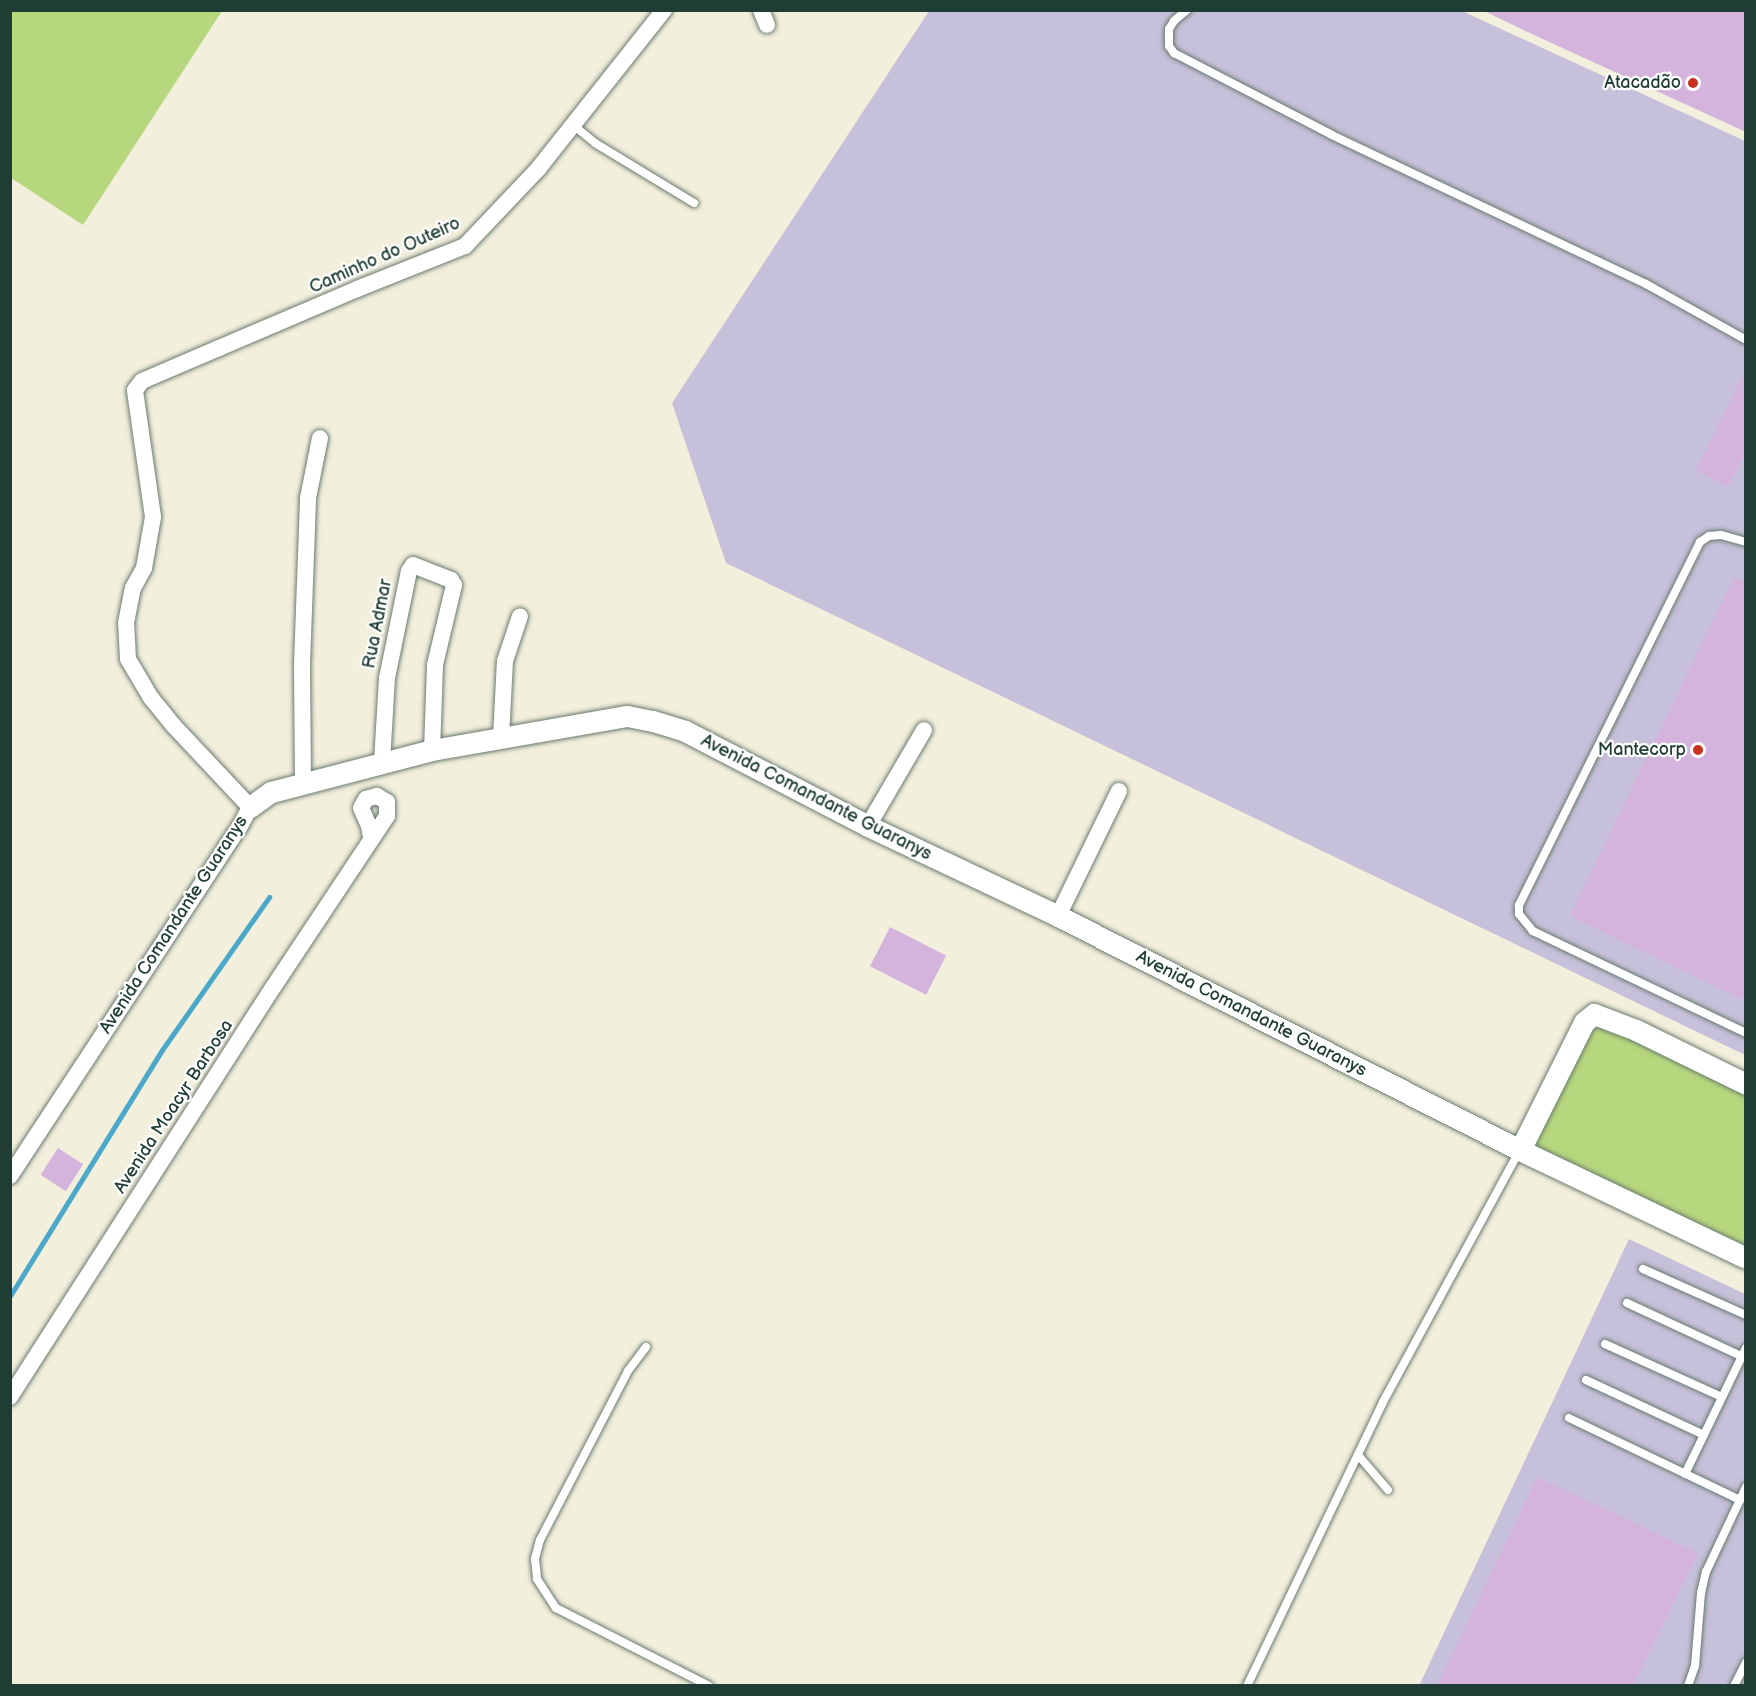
<!DOCTYPE html>
<html>
<head>
<meta charset="utf-8">
<style>
	body { margin:0 }
	#map { position:relative; width:1756px; height:1696px; overflow:hidden; background:#f2efdc; font-family:"Balsamiq Sans",sans-serif }
	div>[style] { position:absolute }
	.industrial>* { inset:0; background:#c6c0da }
	.green>* { inset:0; background:#b7d77e }
	.stream>* { height:5px; margin:-2.5px; padding:0 2.5px; transform-origin:2.5px; border-radius:2.5px; background:#4ca8ca }
	.building>* { inset:0; background:#d4b4dd; transform-origin:0 0 }
	.roads { filter:drop-shadow(0 0 2px #697b6f) drop-shadow(0 0 2px #697b6f) }
	.service>* { height:8px; margin:-4px; padding:0 4px; transform-origin:4px; border-radius:4px; background:#fff }
	.minor>* { height:16px; margin:-8px; padding:0 8px; transform-origin:8px; border-radius:8px; background:#fff }
	.tertiary>* { height:21px; margin:-10.5px; padding:0 10.5px; transform-origin:10.5px; border-radius:10.5px; background:#fff }
	.dots>* { width:16px; height:16px; translate:-50% -50%; box-sizing:border-box; border:3px solid #fff; border-radius:50% }
	span { translate:-50% -50%; white-space:nowrap; text-align:center; line-height:1.15; -webkit-text-stroke:4.5px #fff; paint-order:stroke }
	.poi-label { font-size:18px; color:#1f3d34 }
	.right { translate:-100% -50%; text-align:right }
	.street-label { font-size:18px; color:#1f3d34 }
	.frame { position:absolute; inset:0; border:12px solid #1f3d34; pointer-events:none }
</style>
</head>
<body>
<div id="map">
	<div class="industrial">
		<i style="clip-path:polygon(929px 11px,1462px 11px,1745px 141px,1745px 1055px,726px 563px,672px 403px)"></i>
		<i style="clip-path:polygon(1629px 1239px,1745px 1294px,1745px 1685px,1419px 1686px)"></i>
	</div>
	<div class="green">
		<i style="clip-path:polygon(10px 11px,222px 11px,83px 225px,11px 178px)"></i>
		<i style="clip-path:polygon(1608px 1021px,1745px 1091px,1745px 1253px,1522px 1150px,1578px 1040px)"></i>
	</div>
	<div class="stream">
		<i style="left:10px;top:1296px;width:289px;rotate:-58.3deg"></i>
		<i style="left:162px;top:1050px;width:187px;rotate:-55deg"></i>
	</div>
	<div class="building">
		<i style="clip-path:polygon(1482px 10px,1746px 10px,1746px 132px,1534px 35px)"></i>
		<i style="clip-path:polygon(1746px 369px,1746px 452px,1728px 487px,1696px 470px)"></i>
		<i style="clip-path:polygon(1734px 577px,1746px 583px,1746px 1001px,1570px 916px)"></i>
		<i style="left:890px;top:927px;width:63px;height:44px;rotate:27deg"></i>
		<i style="left:58px;top:1148px;width:30px;height:32px;rotate:33deg"></i>
		<i style="clip-path:polygon(1537px 1477px,1698px 1553px,1633px 1686px,1437px 1686px)"></i>
	</div>
	<div class="roads">
		<div class="service">
			<i style="left:1187px;top:10px;width:17px;rotate:140deg"></i>
			<i style="left:1174px;top:21px;width:9px;rotate:122deg"></i>
			<i style="left:1169px;top:29px;width:17px;rotate:90deg"></i>
			<i style="left:1169px;top:46px;width:9px;rotate:54deg"></i>
			<i style="left:1174px;top:53px;width:178px;rotate:27.4deg"></i>
			<i style="left:1332px;top:135px;width:348px;rotate:25.4deg"></i>
			<i style="left:1646px;top:284px;width:115px;rotate:29.2deg"></i>
			<i style="left:573px;top:125px;width:28px;rotate:39deg"></i>
			<i style="left:595px;top:143px;width:116px;rotate:31.2deg"></i>
			<i style="left:1746px;top:542px;width:26px;rotate:-164deg"></i>
			<i style="left:1721px;top:535px;width:12px;rotate:175deg"></i>
			<i style="left:1709px;top:536px;width:11px;rotate:146deg"></i>
			<i style="left:1700px;top:542px;width:406px;rotate:116.5deg"></i>
			<i style="left:1519px;top:905px;width:9px;rotate:90deg"></i>
			<i style="left:1519px;top:914px;width:22px;rotate:51deg"></i>
			<i style="left:1533px;top:931px;width:236px;rotate:25.6deg"></i>
			<i style="left:1643px;top:1269px;width:113px;rotate:24.1deg"></i>
			<i style="left:1627px;top:1303px;width:126px;rotate:24.9deg"></i>
			<i style="left:1605px;top:1344px;width:128px;rotate:24.4deg"></i>
			<i style="left:646px;top:1347px;width:30px;rotate:127deg"></i>
			<i style="left:628px;top:1371px;width:191px;rotate:117.5deg"></i>
			<i style="left:540px;top:1540px;width:20px;rotate:105deg"></i>
			<i style="left:535px;top:1559px;width:20px;rotate:84deg"></i>
			<i style="left:537px;top:1579px;width:35px;rotate:57deg"></i>
			<i style="left:556px;top:1608px;width:172px;rotate:27deg"></i>
			<i style="left:1586px;top:1380px;width:130px;rotate:25deg"></i>
			<i style="left:1569px;top:1418px;width:190px;rotate:25.6deg"></i>
			<i style="left:1358px;top:1455px;width:46px;rotate:49.4deg"></i>
			<i style="left:1685px;top:1474px;width:140px;rotate:-64.2deg"></i>
			<i style="left:1247px;top:1686px;width:315px;rotate:-64.4deg"></i>
			<i style="left:1383px;top:1402px;width:287px;rotate:-61.5deg"></i>
			<i style="left:1688px;top:1686px;width:21px;rotate:-71deg"></i>
			<i style="left:1695px;top:1666px;width:73px;rotate:-85.3deg"></i>
			<i style="left:1701px;top:1593px;width:22px;rotate:-77deg"></i>
			<i style="left:1706px;top:1572px;width:94px;rotate:-64.8deg"></i>
			<i style="left:1734px;top:1686px;width:27px;rotate:-63deg"></i>
		</div>
		<div class="minor">
			<i style="left:761px;top:10px;width:16px;rotate:68deg"></i>
			<i style="left:501px;top:737px;width:76px;rotate:-87deg"></i>
			<i style="left:505px;top:661px;width:47px;rotate:-71.6deg"></i>
			<i style="left:382px;top:762px;width:84px;rotate:-86.6deg"></i>
			<i style="left:387px;top:678px;width:109px;rotate:-78.4deg"></i>
			<i style="left:409px;top:571px;width:7px;rotate:-56deg"></i>
			<i style="left:413px;top:565px;width:41px;rotate:21.5deg"></i>
			<i style="left:451px;top:580px;width:6px;rotate:59deg"></i>
			<i style="left:454px;top:585px;width:82px;rotate:103.4deg"></i>
			<i style="left:435px;top:665px;width:85px;rotate:92deg"></i>
			<i style="left:303px;top:784px;width:120px;rotate:-90.5deg"></i>
			<i style="left:302px;top:664px;width:166px;rotate:-87.9deg"></i>
			<i style="left:308px;top:498px;width:61px;rotate:-78.7deg"></i>
			<i style="left:868px;top:826px;width:111px;rotate:-59.7deg"></i>
			<i style="left:1058px;top:916px;width:139px;rotate:-64deg"></i>
			<i style="left:10px;top:1176px;width:417px;rotate:-56.7deg"></i>
			<i style="left:239px;top:828px;width:24px;rotate:-62deg"></i>
			<i style="left:250px;top:807px;width:112px;rotate:-133.2deg"></i>
			<i style="left:173px;top:725px;width:35px;rotate:-129deg"></i>
			<i style="left:151px;top:698px;width:45px;rotate:-120.5deg"></i>
			<i style="left:128px;top:659px;width:36px;rotate:-93deg"></i>
			<i style="left:126px;top:623px;width:36px;rotate:-79deg"></i>
			<i style="left:133px;top:588px;width:23px;rotate:-61deg"></i>
			<i style="left:144px;top:568px;width:52px;rotate:-80deg"></i>
			<i style="left:153px;top:517px;width:128px;rotate:-98.1deg"></i>
			<i style="left:135px;top:390px;width:11px;rotate:-52deg"></i>
			<i style="left:142px;top:381px;width:84px;rotate:-23.2deg"></i>
			<i style="left:219px;top:348px;width:150px;rotate:-23.1deg"></i>
			<i style="left:357px;top:289px;width:116px;rotate:-21.7deg"></i>
			<i style="left:465px;top:246px;width:106px;rotate:-46.5deg"></i>
			<i style="left:538px;top:169px;width:203px;rotate:-51.6deg"></i>
			<i style="left:10px;top:1397px;width:488px;rotate:-57.3deg"></i>
			<i style="left:274px;top:986px;width:204px;rotate:-56.4deg"></i>
			<i style="left:387px;top:816px;width:14px;rotate:-90deg"></i>
			<i style="left:387px;top:802px;width:12px;rotate:-149deg"></i>
			<i style="left:377px;top:796px;width:11px;rotate:165deg"></i>
			<i style="left:366px;top:799px;width:10px;rotate:119deg"></i>
			<i style="left:361px;top:808px;width:20px;rotate:66deg"></i>
			<i style="left:369px;top:826px;width:11px;rotate:80deg"></i>
		</div>
		<div class="tertiary">
			<i style="left:250px;top:807px;width:26px;rotate:-36deg"></i>
			<i style="left:271px;top:792px;width:166px;rotate:-14.6deg"></i>
			<i style="left:432px;top:750px;width:198px;rotate:-9.9deg"></i>
			<i style="left:627px;top:716px;width:26px;rotate:11deg"></i>
			<i style="left:653px;top:721px;width:34px;rotate:17deg"></i>
			<i style="left:685px;top:731px;width:206px;rotate:27.4deg"></i>
			<i style="left:868px;top:826px;width:210px;rotate:25.3deg"></i>
			<i style="left:1058px;top:916px;width:518px;rotate:26.86deg"></i>
			<i style="left:1520px;top:1150px;width:250px;rotate:25.5deg"></i>
			<i style="left:1520px;top:1150px;width:143px;rotate:-63.4deg"></i>
			<i style="left:1584px;top:1022px;width:13px;rotate:-39deg"></i>
			<i style="left:1594px;top:1014px;width:45px;rotate:20.9deg"></i>
			<i style="left:1636px;top:1030px;width:123px;rotate:26.1deg"></i>
		</div>
	</div>
	<div class="dots">
		<i style="left:1693px;top:83px;background:#c8321e"></i>
		<i style="left:1698px;top:750px;background:#c8321e"></i>
	</div>
	<div class="poi-label">
		<span class="right" style="left:1681px;top:83px">Atacadão</span>
		<span class="right" style="left:1686px;top:750px">Mantecorp</span>
	</div>
	<div class="street-label">
		<span style="left:385px;top:256px;rotate:-24deg">Caminho do Outeiro</span>
		<span style="left:378px;top:624px;rotate:-79deg">Rua Admar</span>
		<span style="left:816px;top:798px;rotate:27deg">Avenida Comandante Guaranys</span>
		<span style="left:174px;top:925px;rotate:-57deg">Avenida Comandante Guaranys</span>
		<span style="left:1251px;top:1014px;rotate:27deg">Avenida Comandante Guaranys</span>
		<span style="left:174px;top:1107px;rotate:-57deg">Avenida Moacyr Barbosa</span>
	</div>
	<div class="frame"></div>
</div>
</body>
</html>
